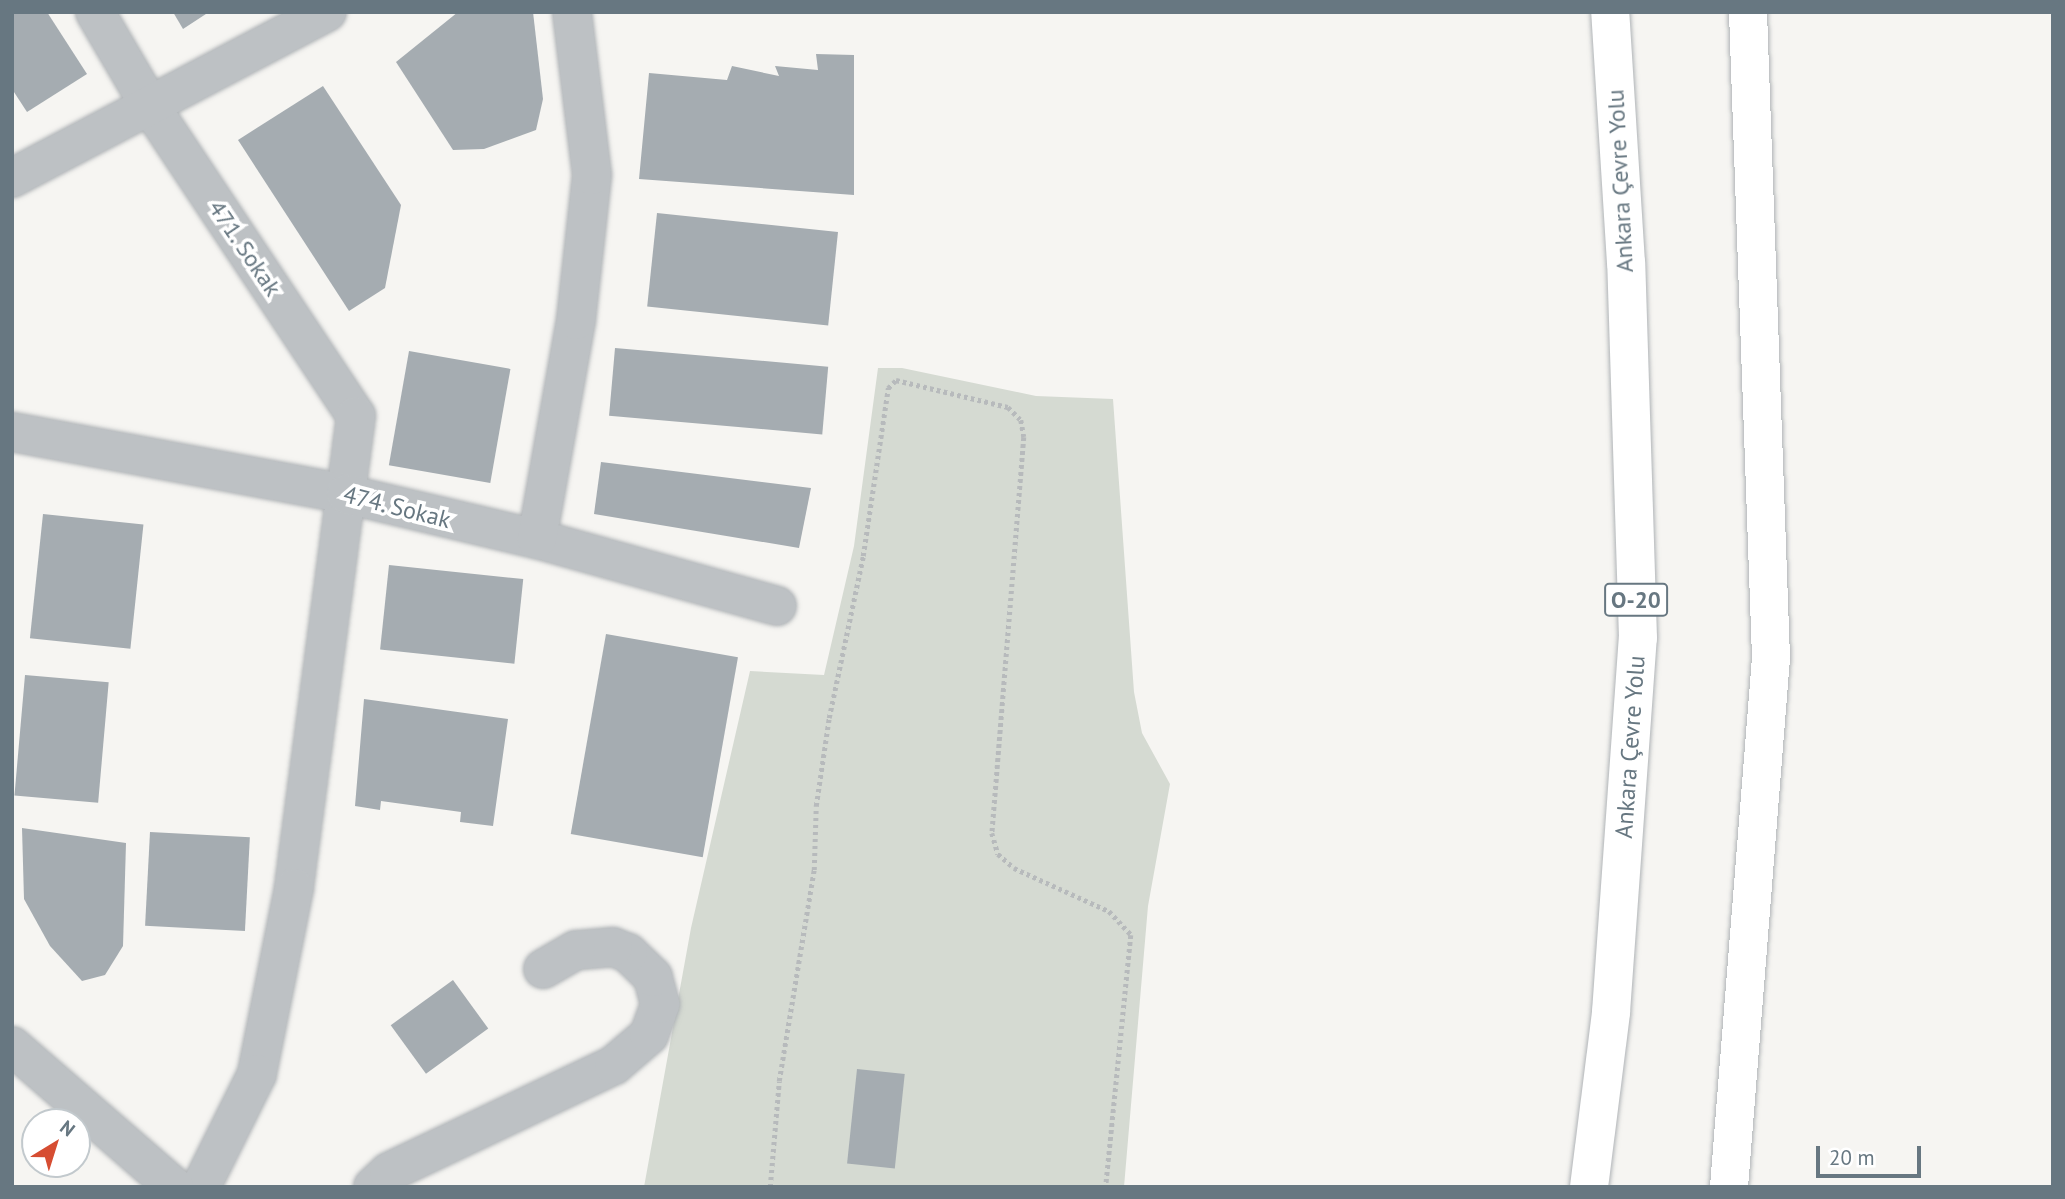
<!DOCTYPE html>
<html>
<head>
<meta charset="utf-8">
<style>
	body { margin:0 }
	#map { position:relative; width:2065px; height:1199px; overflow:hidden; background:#f6f5f2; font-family:"PT Sans",sans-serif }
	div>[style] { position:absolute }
	.green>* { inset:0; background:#d5dad2 }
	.building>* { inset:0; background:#a5acb1; transform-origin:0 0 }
	.path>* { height:4.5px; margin-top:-2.25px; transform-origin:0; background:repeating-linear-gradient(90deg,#b7babc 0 3.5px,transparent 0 7px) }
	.roads { filter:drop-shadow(0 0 2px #b0b4b7) drop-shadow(0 0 2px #b0b4b7) }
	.minor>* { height:38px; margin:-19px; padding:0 19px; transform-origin:19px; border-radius:19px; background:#bdc1c4 }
	.highway>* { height:38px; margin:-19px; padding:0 19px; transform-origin:19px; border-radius:19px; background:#fff }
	span { translate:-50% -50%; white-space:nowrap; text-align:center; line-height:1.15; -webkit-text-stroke:7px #fff; paint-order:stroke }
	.shield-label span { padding:2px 5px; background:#fff; border:2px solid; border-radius:5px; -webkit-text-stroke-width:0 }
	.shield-label { font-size:23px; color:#677781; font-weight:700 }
	.street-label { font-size:24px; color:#677781 }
	.frame { position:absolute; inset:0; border:14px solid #677781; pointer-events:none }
	.north { position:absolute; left:21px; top:1108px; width:70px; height:70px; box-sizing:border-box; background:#fff; border:2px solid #c2c9cd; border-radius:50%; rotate:38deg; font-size:19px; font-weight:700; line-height:28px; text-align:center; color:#677781 }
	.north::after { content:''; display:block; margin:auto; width:24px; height:32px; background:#d64d32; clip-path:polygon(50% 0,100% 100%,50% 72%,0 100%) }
	.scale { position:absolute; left:1816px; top:1146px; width:105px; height:32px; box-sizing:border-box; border:4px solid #677781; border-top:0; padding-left:9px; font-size:21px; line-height:24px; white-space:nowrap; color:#677781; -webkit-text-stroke:5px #fff; paint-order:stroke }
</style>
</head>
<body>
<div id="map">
	<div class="green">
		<i style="clip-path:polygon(878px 368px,902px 368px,1036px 396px,1113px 399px,1134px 692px,1142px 733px,1170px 784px,1148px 906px,1124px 1187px,644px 1187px,691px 928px,750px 671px,824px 675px,854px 546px)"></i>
	</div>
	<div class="building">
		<i style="clip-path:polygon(12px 12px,47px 12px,87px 74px,27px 112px,12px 89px)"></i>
		<i style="clip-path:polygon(173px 12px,209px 12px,183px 29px)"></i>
		<i style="clip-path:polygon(458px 12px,533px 12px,543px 99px,536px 130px,484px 149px,453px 150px,396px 62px)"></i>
		<i style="clip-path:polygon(816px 54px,854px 55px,854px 195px,639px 179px,649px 73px,727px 80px,732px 66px,779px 76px,775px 66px,818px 70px)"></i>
		<i style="clip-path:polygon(323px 86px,401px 205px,385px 288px,349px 311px,238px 140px)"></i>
		<i style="left:657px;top:213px;width:182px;height:94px;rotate:6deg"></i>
		<i style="left:615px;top:348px;width:214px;height:68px;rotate:5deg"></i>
		<i style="left:409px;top:351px;width:103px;height:116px;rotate:10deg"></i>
		<i style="clip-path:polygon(601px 462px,811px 488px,799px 548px,594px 514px)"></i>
		<i style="left:43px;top:514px;width:101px;height:125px;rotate:6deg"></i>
		<i style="left:389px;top:565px;width:135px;height:85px;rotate:6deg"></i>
		<i style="left:606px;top:634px;width:134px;height:203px;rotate:10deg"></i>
		<i style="left:25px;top:675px;width:84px;height:121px;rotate:5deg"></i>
		<i style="clip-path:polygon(364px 699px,508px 719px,493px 826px,460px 822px,461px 812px,381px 801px,380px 810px,355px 806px)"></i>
		<i style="clip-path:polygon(22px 828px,126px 843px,123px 946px,105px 975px,82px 981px,50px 946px,24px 899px)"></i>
		<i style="left:150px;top:832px;width:100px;height:94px;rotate:3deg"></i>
		<i style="left:453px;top:980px;width:60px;height:77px;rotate:54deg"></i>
		<i style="left:857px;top:1069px;width:48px;height:95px;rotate:6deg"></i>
	</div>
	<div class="path">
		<i style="left:770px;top:1187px;width:106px;rotate:-85.1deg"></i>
		<i style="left:779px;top:1081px;width:214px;rotate:-80.6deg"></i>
		<i style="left:814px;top:870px;width:64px;rotate:-88.2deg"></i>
		<i style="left:816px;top:806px;width:89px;rotate:-81.6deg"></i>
		<i style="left:829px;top:718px;width:166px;rotate:-78.1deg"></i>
		<i style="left:863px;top:556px;width:170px;rotate:-81.5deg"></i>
		<i style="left:888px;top:388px;width:11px;rotate:-45deg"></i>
		<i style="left:896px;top:380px;width:115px;rotate:13.6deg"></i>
		<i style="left:1008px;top:407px;width:18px;rotate:45deg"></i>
		<i style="left:1021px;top:420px;width:17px;rotate:80deg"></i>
		<i style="left:1024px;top:437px;width:397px;rotate:94.6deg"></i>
		<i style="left:992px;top:833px;width:22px;rotate:74deg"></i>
		<i style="left:998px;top:854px;width:21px;rotate:41deg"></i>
		<i style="left:1014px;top:868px;width:104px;rotate:24.4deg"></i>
		<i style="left:1109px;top:911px;width:33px;rotate:47deg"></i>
		<i style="left:1131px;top:935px;width:253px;rotate:95.7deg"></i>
	</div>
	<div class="roads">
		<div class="minor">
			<i style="left:95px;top:12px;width:109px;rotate:59.7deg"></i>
			<i style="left:150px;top:106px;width:372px;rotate:56.4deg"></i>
			<i style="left:356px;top:416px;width:476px;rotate:97.5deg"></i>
			<i style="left:294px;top:888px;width:190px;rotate:101.3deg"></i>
			<i style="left:257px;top:1074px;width:126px;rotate:116.4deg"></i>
			<i style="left:12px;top:178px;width:356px;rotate:-27.8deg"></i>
			<i style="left:12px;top:432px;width:340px;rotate:10.5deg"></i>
			<i style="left:346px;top:494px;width:196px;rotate:13.3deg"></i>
			<i style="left:537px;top:539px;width:249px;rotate:15.6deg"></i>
			<i style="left:537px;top:539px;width:222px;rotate:-79.9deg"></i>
			<i style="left:576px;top:320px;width:146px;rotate:-83.7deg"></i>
			<i style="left:592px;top:175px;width:164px;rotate:-97deg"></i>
			<i style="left:12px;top:1046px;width:215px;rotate:41deg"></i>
			<i style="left:373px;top:1187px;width:22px;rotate:-43deg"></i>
			<i style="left:389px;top:1172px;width:249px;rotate:-25.4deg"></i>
			<i style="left:614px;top:1065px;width:46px;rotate:-40.6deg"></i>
			<i style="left:649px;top:1035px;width:33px;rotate:-70deg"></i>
			<i style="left:660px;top:1004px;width:28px;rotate:-105deg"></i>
			<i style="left:653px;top:977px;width:35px;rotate:-136deg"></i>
			<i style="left:628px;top:953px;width:16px;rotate:-158deg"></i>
			<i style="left:613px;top:947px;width:37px;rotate:175deg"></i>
			<i style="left:576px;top:950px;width:38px;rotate:150deg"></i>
		</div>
		<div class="highway">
			<i style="left:1589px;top:1187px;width:176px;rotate:-82.8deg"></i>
			<i style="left:1611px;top:1012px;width:375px;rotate:-85.9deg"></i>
			<i style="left:1638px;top:638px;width:375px;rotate:-91.8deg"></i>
			<i style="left:1626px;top:263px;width:252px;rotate:-93.6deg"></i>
			<i style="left:1729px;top:1187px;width:531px;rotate:-85.46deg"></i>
			<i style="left:1771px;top:658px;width:646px;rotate:-92.04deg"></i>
		</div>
	</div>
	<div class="shield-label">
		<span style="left:1636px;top:600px">O-20</span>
	</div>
	<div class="street-label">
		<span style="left:1620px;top:181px;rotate:-93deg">Ankara Çevre Yolu</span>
		<span style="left:245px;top:248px;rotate:56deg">471. Sokak</span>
		<span style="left:397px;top:507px;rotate:14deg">474. Sokak</span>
		<span style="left:1630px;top:747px;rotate:-86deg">Ankara Çevre Yolu</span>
	</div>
	<div class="frame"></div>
	<div class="north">N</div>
	<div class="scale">20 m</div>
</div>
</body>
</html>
